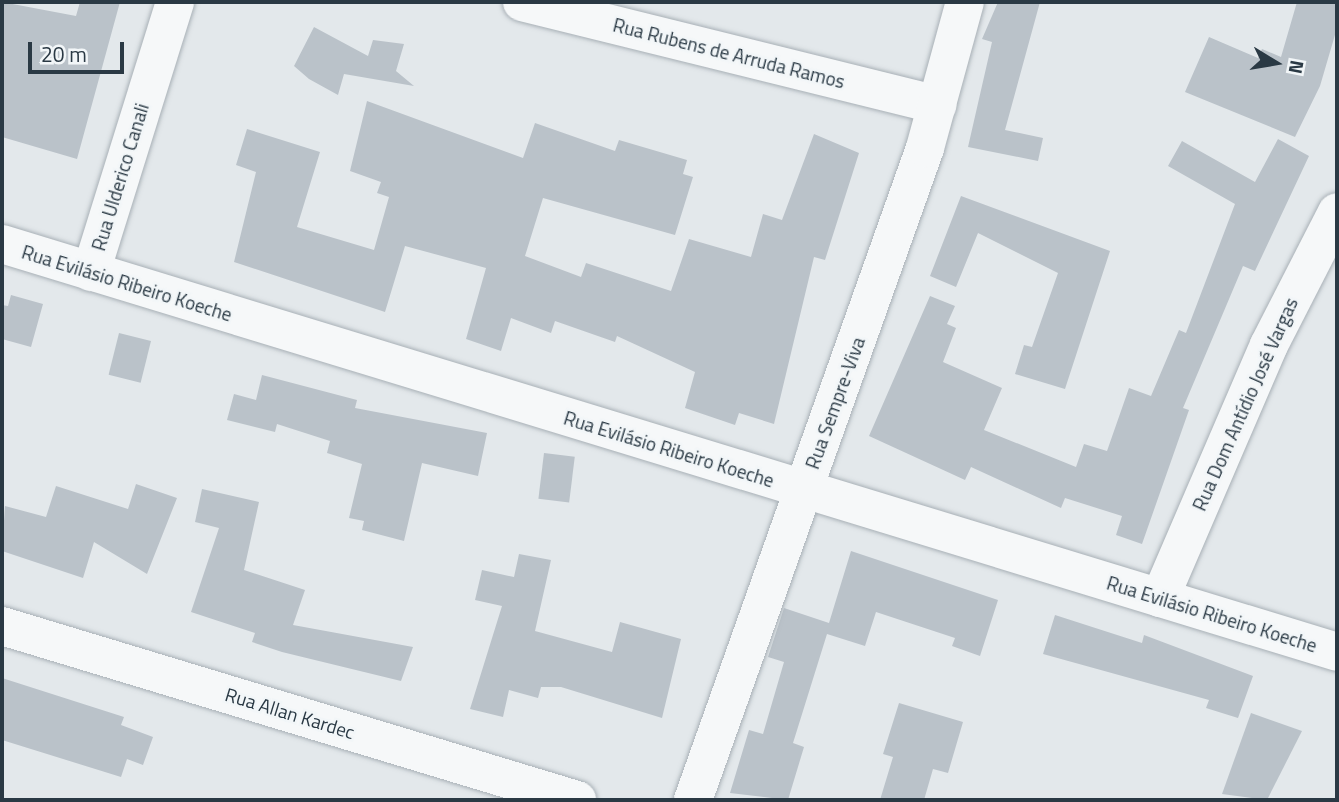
<!DOCTYPE html>
<html>
<head>
<meta charset="utf-8">
<style>
	body { margin:0 }
	#map { position:relative; width:1339px; height:802px; overflow:hidden; background:#e3e8eb; font-family:"Titillium Web",sans-serif }
	div>[style] { position:absolute }
	.building>* { inset:0; background:#bac2c9; transform-origin:0 0 }
	.roads { filter:drop-shadow(0 0 2px #a8b0b6) drop-shadow(0 0 2px #a8b0b6) }
	.minor>* { height:38px; margin:-19px; padding:0 19px; transform-origin:19px; border-radius:19px; background:#f6f8f9 }
	span { translate:-50% -50%; white-space:nowrap; text-align:center; line-height:1.15; -webkit-text-stroke:5px #f2f6f8; paint-order:stroke }
	.street-label { font-size:19px; color:#2a3944 }
	.frame { position:absolute; inset:0; border:4px solid #2a3944; pointer-events:none }
	.north { position:absolute; left:1241px; top:28px; width:70px; height:70px; -webkit-text-stroke:5px #f2f6f8; paint-order:stroke; rotate:101deg; font-size:19px; font-weight:700; line-height:28px; text-align:center; color:#2a3944 }
	.north::after { content:''; display:block; margin:auto; width:24px; height:32px; background:#2a3944; clip-path:polygon(50% 0,100% 100%,50% 72%,0 100%) }
	.scale { position:absolute; left:28px; top:42px; width:96px; height:32px; box-sizing:border-box; border:4px solid #2a3944; border-top:0; padding-left:9px; font-size:21px; line-height:24px; white-space:nowrap; color:#2a3944; -webkit-text-stroke:5px #f2f6f8; paint-order:stroke }
</style>
</head>
<body>
<div id="map">
	<div class="building">
		<i style="clip-path:polygon(2px 2px,76px 16px,80px 2px,120px 2px,77px 159px,2px 137px)"></i>
		<i style="clip-path:polygon(998px 2px,1040px 2px,1005px 130px,1043px 138px,1038px 161px,968px 147px,992px 42px,982px 39px)"></i>
		<i style="clip-path:polygon(1297px 2px,1337px 2px,1337px 28px,1320px 86px,1295px 137px,1185px 92px,1209px 37px,1258px 58px,1262px 49px,1281px 57px)"></i>
		<i style="clip-path:polygon(314px 27px,368px 56px,373px 40px,404px 44px,396px 71px,414px 86px,344px 74px,338px 95px,309px 79px,294px 66px)"></i>
		<i style="clip-path:polygon(367px 101px,523px 158px,535px 123px,615px 151px,619px 140px,687px 160px,683px 174px,693px 177px,675px 235px,543px 198px,525px 256px,581px 277px,586px 263px,671px 291px,689px 239px,751px 257px,763px 214px,782px 220px,814px 134px,859px 153px,825px 260px,814px 257px,774px 424px,739px 413px,735px 425px,685px 408px,695px 372px,617px 336px,615px 342px,555px 321px,551px 333px,511px 318px,501px 351px,466px 339px,486px 268px,405px 246px,385px 312px,234px 262px,256px 172px,236px 165px,247px 129px,320px 152px,297px 227px,374px 250px,389px 197px,377px 193px,381px 182px,350px 171px)"></i>
		<i style="clip-path:polygon(1278px 139px,1309px 156px,1255px 271px,1243px 266px,1183px 408px,1189px 410px,1142px 544px,1116px 535px,1122px 516px,1065px 498px,1061px 508px,971px 467px,965px 480px,869px 436px,930px 296px,955px 306px,947px 324px,956px 328px,943px 362px,1002px 388px,984px 430px,1076px 467px,1084px 444px,1107px 451px,1129px 388px,1151px 396px,1179px 330px,1186px 333px,1235px 204px,1168px 166px,1182px 141px,1255px 182px)"></i>
		<i style="clip-path:polygon(961px 196px,1110px 251px,1065px 389px,1015px 374px,1024px 345px,1032px 347px,1058px 273px,978px 233px,956px 287px,930px 276px)"></i>
		<i style="clip-path:polygon(11px 295px,43px 304px,31px 347px,2px 339px,2px 305px,8px 306px)"></i>
		<i style="left:119px;top:333px;width:33px;height:43px;rotate:14deg"></i>
		<i style="clip-path:polygon(262px 375px,357px 400px,355px 408px,487px 433px,478px 476px,422px 463px,404px 541px,362px 530px,364px 521px,349px 518px,362px 464px,327px 453px,330px 441px,277px 424px,275px 432px,227px 420px,234px 394px,256px 400px)"></i>
		<i style="left:544px;top:453px;width:31px;height:46px;rotate:7deg"></i>
		<i style="clip-path:polygon(136px 484px,177px 498px,147px 574px,94px 542px,83px 578px,2px 551px,5px 506px,46px 517px,56px 486px,128px 509px)"></i>
		<i style="clip-path:polygon(202px 489px,259px 502px,244px 570px,305px 590px,293px 625px,413px 647px,401px 681px,282px 652px,252px 642px,255px 633px,191px 612px,219px 528px,195px 522px)"></i>
		<i style="clip-path:polygon(851px 551px,998px 600px,980px 656px,952px 646px,955px 638px,876px 612px,865px 646px,827px 634px,793px 743px,804px 747px,788px 800px,730px 793px,749px 730px,763px 734px,784px 662px,768px 657px,784px 608px,829px 623px)"></i>
		<i style="clip-path:polygon(519px 554px,551px 560px,535px 631px,612px 652px,620px 622px,681px 639px,662px 718px,561px 687px,541px 687px,538px 698px,509px 690px,503px 717px,470px 709px,502px 606px,475px 600px,482px 570px,514px 577px)"></i>
		<i style="clip-path:polygon(1055px 615px,1142px 643px,1144px 635px,1253px 676px,1238px 718px,1206px 708px,1209px 700px,1043px 654px)"></i>
		<i style="clip-path:polygon(2px 678px,124px 717px,121px 725px,153px 737px,143px 765px,127px 759px,121px 777px,2px 740px)"></i>
		<i style="clip-path:polygon(899px 703px,963px 722px,948px 773px,933px 769px,924px 800px,880px 800px,893px 757px,883px 754px)"></i>
		<i style="clip-path:polygon(1251px 713px,1302px 731px,1267px 800px,1222px 794px)"></i>
	</div>
	<div class="roads">
		<div class="minor">
			<i style="left:522px;top:2px;width:428px;rotate:13.9deg"></i>
			<i style="left:2px;top:244px;width:1396px;rotate:16.99deg"></i>
			<i style="left:91px;top:272px;width:283px;rotate:-72.7deg"></i>
			<i style="left:1160px;top:598px;width:275px;rotate:-66.7deg"></i>
			<i style="left:1269px;top:345px;width:149px;rotate:-62.9deg"></i>
			<i style="left:2px;top:626px;width:601px;rotate:16.84deg"></i>
			<i style="left:693px;top:800px;width:692px;rotate:-70.41deg"></i>
			<i style="left:925px;top:148px;width:151px;rotate:-74.7deg"></i>
		</div>
	</div>
	<div class="street-label">
		<span style="left:729px;top:53px;rotate:14deg">Rua Rubens de Arruda Ramos</span>
		<span style="left:120px;top:177px;rotate:-73deg">Rua Ulderico Canali</span>
		<span style="left:127px;top:283px;rotate:17deg">Rua Evilásio Ribeiro Koeche</span>
		<span style="left:835px;top:403px;rotate:-70deg">Rua Sempre-Viva</span>
		<span style="left:1245px;top:404px;rotate:-66deg">Rua Dom Antídio José Vargas</span>
		<span style="left:669px;top:449px;rotate:17deg">Rua Evilásio Ribeiro Koeche</span>
		<span style="left:1212px;top:614px;rotate:17deg">Rua Evilásio Ribeiro Koeche</span>
		<span style="left:290px;top:713px;rotate:17deg">Rua Allan Kardec</span>
	</div>
	<div class="frame"></div>
	<div class="north">N</div>
	<div class="scale">20 m</div>
</div>
</body>
</html>
